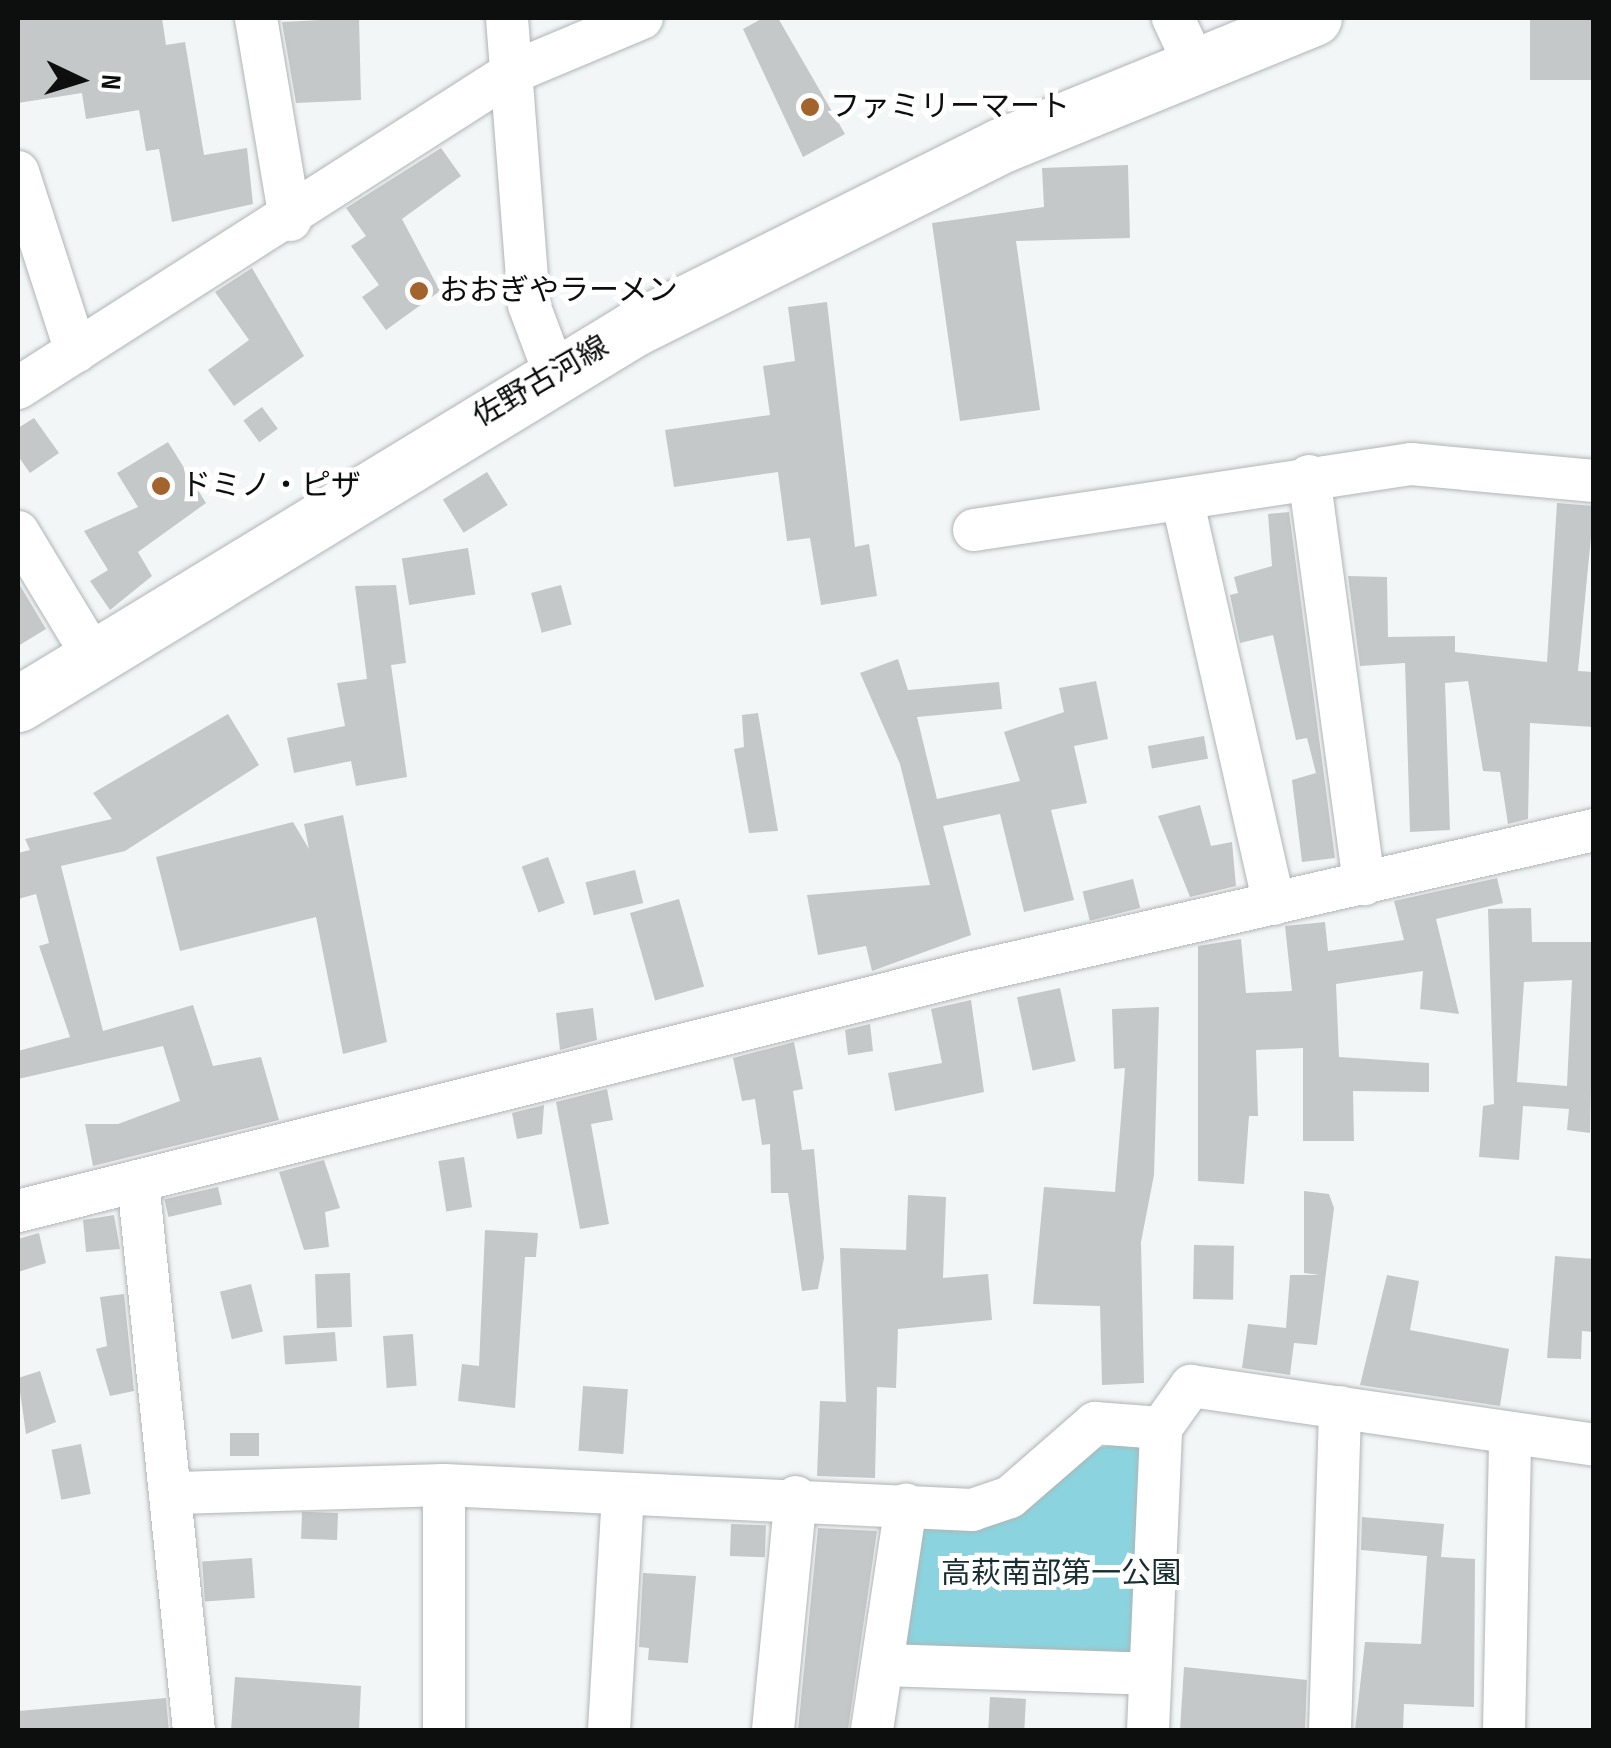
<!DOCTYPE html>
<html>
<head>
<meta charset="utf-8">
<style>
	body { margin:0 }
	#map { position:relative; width:1611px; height:1748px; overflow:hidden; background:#f2f6f7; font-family:"Sofia Sans Condensed","Noto Sans JP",sans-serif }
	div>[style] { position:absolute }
	.green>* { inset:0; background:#8bd4df }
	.building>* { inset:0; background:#c4c8c9; transform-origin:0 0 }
	.roads { filter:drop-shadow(0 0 2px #b1b5b6) drop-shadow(0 0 2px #b1b5b6) }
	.minor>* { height:42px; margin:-21px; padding:0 21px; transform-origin:21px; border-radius:21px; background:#fff }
	.major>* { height:55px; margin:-27.5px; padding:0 27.5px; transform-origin:27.5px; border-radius:27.5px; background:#fff }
	.dots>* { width:28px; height:28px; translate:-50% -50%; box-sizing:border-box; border:5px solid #fff; border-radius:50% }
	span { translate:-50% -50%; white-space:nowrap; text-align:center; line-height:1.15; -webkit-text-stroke:10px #fff; paint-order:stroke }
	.poi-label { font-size:30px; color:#0d0f0f }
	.left { translate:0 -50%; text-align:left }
	.street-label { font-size:30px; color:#0d0f0f }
	.park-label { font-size:30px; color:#182e31 }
	.frame { position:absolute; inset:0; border:20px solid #0d0f0f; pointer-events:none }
	.north { position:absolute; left:30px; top:30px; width:100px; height:100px; -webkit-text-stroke:8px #fff; paint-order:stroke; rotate:94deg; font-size:28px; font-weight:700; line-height:40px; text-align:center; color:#0d0f0f }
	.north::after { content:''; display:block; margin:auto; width:35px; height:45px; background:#0d0f0f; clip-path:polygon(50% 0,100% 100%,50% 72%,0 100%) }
</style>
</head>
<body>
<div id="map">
	<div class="green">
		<i style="clip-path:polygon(1150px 1437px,1135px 1656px,902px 1653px,922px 1524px,1097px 1448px)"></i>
	</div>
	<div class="building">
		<i style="clip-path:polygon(18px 18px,162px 18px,166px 45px,185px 42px,204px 155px,247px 148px,253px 204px,172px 222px,159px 149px,146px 151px,139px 110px,86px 119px,82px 93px,18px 103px)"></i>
		<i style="clip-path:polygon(359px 18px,361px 100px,296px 103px,282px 22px)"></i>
		<i style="clip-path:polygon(763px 18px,778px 18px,845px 134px,803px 157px,743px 29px)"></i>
		<i style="left:1530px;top:18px;width:64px;height:62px"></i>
		<i style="clip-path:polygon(441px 148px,461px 176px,402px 219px,440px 291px,386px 330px,362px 297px,379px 285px,351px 246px,366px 236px,346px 208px)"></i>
		<i style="clip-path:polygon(1128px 165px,1130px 238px,1016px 241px,1040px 410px,960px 421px,932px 223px,1044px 207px,1042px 168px)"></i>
		<i style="clip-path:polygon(252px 268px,304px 356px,234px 406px,208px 370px,249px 340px,215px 292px)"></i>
		<i style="clip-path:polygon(827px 302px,855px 547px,869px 544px,877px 596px,821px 605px,810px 538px,787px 541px,778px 472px,674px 487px,665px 430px,770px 415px,763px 366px,795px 361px,788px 307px)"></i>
		<i style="left:262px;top:407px;width:27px;height:23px;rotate:54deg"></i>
		<i style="clip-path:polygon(34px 418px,59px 453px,30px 473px,18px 456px,18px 428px)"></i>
		<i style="clip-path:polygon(168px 442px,206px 503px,138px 552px,152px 576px,110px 610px,90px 581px,108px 570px,84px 531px,138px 507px,117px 473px)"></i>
		<i style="left:487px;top:472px;width:39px;height:52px;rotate:58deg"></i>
		<i style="clip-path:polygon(1557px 503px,1594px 506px,1578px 671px,1594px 672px,1594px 727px,1530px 723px,1528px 819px,1508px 824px,1500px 772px,1483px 771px,1468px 681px,1445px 683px,1450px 830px,1410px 832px,1405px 663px,1360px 666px,1348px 576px,1387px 577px,1388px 637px,1455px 636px,1455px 652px,1547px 662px)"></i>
		<i style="clip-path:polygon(1289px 512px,1335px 858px,1302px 862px,1292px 780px,1316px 773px,1307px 738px,1296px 740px,1273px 635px,1240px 643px,1230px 595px,1238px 593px,1234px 577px,1272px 566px,1268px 514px)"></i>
		<i style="left:468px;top:548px;width:47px;height:67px;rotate:81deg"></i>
		<i style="clip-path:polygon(18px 582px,46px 629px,18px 646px)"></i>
		<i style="clip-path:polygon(396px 585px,406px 663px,391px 665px,407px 777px,356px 786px,351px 761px,294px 773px,287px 738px,345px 726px,337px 683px,367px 679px,355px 586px)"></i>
		<i style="left:561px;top:585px;width:41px;height:31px;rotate:75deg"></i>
		<i style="clip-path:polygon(898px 659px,908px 690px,999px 682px,1002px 709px,917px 717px,937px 799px,1020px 781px,1004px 732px,1064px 712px,1059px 688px,1096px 681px,1108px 739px,1074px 746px,1087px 803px,1051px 810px,1074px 900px,1024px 912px,1000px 814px,943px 826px,971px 935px,872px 971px,866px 946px,818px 955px,807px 895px,930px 885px,900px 764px,860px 673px)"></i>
		<i style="clip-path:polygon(758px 713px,778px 831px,749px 833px,734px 749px,744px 747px,742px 715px)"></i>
		<i style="clip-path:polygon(228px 714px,259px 765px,125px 851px,61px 866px,103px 1031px,193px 1005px,213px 1066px,261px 1057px,279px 1120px,93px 1166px,85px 1124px,118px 1124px,180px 1101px,163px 1046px,18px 1079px,18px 1051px,70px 1037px,39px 946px,49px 943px,36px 894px,18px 899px,18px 853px,30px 850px,25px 839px,112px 819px,93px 793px)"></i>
		<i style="left:1204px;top:736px;width:23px;height:57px;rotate:80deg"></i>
		<i style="clip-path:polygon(1200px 805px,1211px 846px,1232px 842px,1236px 886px,1190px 897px,1158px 816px)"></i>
		<i style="clip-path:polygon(343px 815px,387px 1042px,343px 1054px,316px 917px,180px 951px,156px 857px,293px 822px,309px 849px,304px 824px)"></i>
		<i style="left:548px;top:857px;width:49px;height:28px;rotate:70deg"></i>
		<i style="left:635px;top:870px;width:34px;height:51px;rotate:76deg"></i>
		<i style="clip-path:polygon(1497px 878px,1503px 903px,1436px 919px,1459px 1014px,1420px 1009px,1423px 971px,1336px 984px,1339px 1057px,1429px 1063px,1429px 1092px,1353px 1091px,1354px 1141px,1303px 1141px,1303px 1048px,1256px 1050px,1258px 1116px,1249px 1116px,1244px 1184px,1198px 1181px,1198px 946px,1241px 939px,1246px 993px,1292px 991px,1285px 926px,1325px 922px,1328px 951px,1404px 940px,1394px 901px)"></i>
		<i style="left:1133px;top:879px;width:30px;height:52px;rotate:76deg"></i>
		<i style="left:679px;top:899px;width:91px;height:51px;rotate:74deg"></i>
		<i style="clip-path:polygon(evenodd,1531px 908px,1532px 942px,1594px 942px,1590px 1133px,1567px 1130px,1569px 1109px,1523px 1106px,1519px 1160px,1479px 1157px,1483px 1106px,1494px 1104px,1488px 909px,1531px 908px,1572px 980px,1567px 1086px,1517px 1082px,1524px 982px,1572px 980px)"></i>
		<i style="left:1060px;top:988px;width:75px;height:44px;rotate:78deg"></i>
		<i style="clip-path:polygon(971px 1000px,984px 1092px,895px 1111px,888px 1073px,942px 1063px,931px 1009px)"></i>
		<i style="clip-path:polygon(1159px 1007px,1154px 1175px,1141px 1242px,1144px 1383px,1102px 1385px,1100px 1306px,1033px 1304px,1044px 1187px,1115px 1192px,1125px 1068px,1114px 1069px,1112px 1009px)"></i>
		<i style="clip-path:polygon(593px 1008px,597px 1040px,560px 1050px,556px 1013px)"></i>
		<i style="clip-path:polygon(870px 1024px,873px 1051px,848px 1055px,845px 1030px)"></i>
		<i style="clip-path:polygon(794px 1042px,803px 1089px,793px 1091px,802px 1150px,814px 1149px,824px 1258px,818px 1289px,802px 1291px,788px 1193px,771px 1193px,770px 1144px,762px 1145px,755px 1099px,742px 1101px,733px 1058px)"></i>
		<i style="clip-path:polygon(607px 1089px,613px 1120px,591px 1124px,609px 1224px,580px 1229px,556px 1102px)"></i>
		<i style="clip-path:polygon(544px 1105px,542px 1134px,517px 1139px,512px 1113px)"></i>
		<i style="left:464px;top:1157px;width:51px;height:26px;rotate:81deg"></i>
		<i style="clip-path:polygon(324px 1160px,340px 1208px,325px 1212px,329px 1247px,304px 1250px,279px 1172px)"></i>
		<i style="left:218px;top:1187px;width:18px;height:55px;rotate:77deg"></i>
		<i style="clip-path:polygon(1304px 1191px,1329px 1194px,1334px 1208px,1317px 1345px,1294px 1343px,1290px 1375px,1242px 1368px,1248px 1324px,1286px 1328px,1290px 1275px,1320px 1275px,1304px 1273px)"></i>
		<i style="clip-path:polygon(908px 1195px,946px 1197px,943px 1278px,988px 1274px,992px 1320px,898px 1329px,896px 1388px,877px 1387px,875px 1478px,817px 1476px,820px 1401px,846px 1402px,840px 1248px,906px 1250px)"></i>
		<i style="clip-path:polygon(114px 1215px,120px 1249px,86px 1252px,83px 1220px)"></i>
		<i style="clip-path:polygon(485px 1230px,538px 1233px,536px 1257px,525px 1257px,515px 1408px,458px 1401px,462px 1364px,479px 1366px)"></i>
		<i style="clip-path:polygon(39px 1233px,46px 1263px,18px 1272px,18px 1239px)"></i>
		<i style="left:1194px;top:1245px;width:40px;height:54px;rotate:1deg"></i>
		<i style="clip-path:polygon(1555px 1256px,1594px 1259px,1594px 1332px,1582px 1331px,1581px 1359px,1547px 1358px)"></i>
		<i style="left:350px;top:1273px;width:54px;height:35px;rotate:88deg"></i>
		<i style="clip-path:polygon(1387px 1275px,1419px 1281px,1410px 1330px,1509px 1349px,1500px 1406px,1360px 1385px)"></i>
		<i style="left:251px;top:1284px;width:49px;height:32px;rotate:76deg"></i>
		<i style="clip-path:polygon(124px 1294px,134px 1391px,110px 1396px,96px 1349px,107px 1346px,100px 1297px)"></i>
		<i style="left:335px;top:1332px;width:29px;height:52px;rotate:86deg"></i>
		<i style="left:413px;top:1334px;width:52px;height:30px;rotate:86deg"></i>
		<i style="clip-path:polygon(40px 1371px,56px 1422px,26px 1434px,18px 1378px)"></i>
		<i style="left:583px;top:1386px;width:45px;height:65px;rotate:4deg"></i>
		<i style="left:230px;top:1433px;width:29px;height:23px"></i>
		<i style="left:81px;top:1444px;width:51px;height:30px;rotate:79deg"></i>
		<i style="left:338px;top:1513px;width:27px;height:36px;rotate:92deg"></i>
		<i style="clip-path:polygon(1362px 1517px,1444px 1524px,1441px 1557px,1475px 1559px,1474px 1707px,1404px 1704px,1403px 1730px,1355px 1730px,1365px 1642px,1421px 1644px,1427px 1556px,1361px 1550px)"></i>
		<i style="left:731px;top:1524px;width:35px;height:32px;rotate:2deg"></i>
		<i style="clip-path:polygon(818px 1528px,877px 1531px,848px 1730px,798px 1730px)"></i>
		<i style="left:252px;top:1558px;width:40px;height:50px;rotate:86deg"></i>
		<i style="clip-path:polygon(643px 1573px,696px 1576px,688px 1663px,648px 1660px,649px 1648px,639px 1647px)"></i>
		<i style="clip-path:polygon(1184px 1667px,1307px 1680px,1305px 1730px,1180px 1730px)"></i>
		<i style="clip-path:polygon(235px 1677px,361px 1686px,359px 1730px,231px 1730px)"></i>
		<i style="left:990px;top:1697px;width:36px;height:33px;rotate:3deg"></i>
		<i style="left:166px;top:1698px;width:32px;height:148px;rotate:85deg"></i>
	</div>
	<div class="roads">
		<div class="minor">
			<i style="left:256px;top:18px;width:205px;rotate:80.4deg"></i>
			<i style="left:507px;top:18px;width:288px;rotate:85.6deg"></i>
			<i style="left:529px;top:305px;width:72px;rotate:69.5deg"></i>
			<i style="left:1173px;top:18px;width:50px;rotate:65deg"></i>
			<i style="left:18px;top:172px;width:189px;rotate:72.1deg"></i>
			<i style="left:18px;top:388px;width:585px;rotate:-32.58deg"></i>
			<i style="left:511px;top:73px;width:142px;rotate:-22.8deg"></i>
			<i style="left:1309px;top:476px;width:412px;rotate:82.3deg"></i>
			<i style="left:1183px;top:503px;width:411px;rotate:77.2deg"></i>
			<i style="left:974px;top:530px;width:442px;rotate:-8.6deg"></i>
			<i style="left:1411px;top:464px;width:184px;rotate:5.3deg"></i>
			<i style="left:18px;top:532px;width:145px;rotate:58.8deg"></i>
			<i style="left:138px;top:1181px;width:552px;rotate:84.18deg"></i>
			<i style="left:18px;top:1211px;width:984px;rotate:-14.05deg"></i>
			<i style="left:973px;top:972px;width:637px;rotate:-12.88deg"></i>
			<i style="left:177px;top:1493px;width:267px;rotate:-1.7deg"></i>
			<i style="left:444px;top:1485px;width:529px;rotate:2.71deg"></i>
			<i style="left:972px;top:1510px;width:40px;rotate:-18.9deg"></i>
			<i style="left:1010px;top:1497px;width:113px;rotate:-41deg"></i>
			<i style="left:1095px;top:1423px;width:66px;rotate:4.3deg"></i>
			<i style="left:882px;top:1665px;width:267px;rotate:1.9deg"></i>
			<i style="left:444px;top:1730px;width:245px;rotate:-90deg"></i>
			<i style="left:609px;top:1730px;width:233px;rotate:-86.6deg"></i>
			<i style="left:773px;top:1730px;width:234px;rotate:-84.4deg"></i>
			<i style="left:872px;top:1730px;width:228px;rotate:-81.4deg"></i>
			<i style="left:1148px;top:1730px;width:302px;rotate:-87.5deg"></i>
			<i style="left:1161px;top:1428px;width:52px;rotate:-54.5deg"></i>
			<i style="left:1191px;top:1386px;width:407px;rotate:8.3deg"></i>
			<i style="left:1330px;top:1730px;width:323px;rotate:-88.2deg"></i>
			<i style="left:1504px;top:1730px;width:296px;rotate:-88.8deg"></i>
		</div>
		<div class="major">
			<i style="left:18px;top:704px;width:723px;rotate:-31.36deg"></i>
			<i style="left:635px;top:328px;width:408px;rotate:-26.5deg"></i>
			<i style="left:1000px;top:146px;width:339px;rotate:-22.2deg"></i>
		</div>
	</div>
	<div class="dots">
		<i style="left:810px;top:107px;background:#a3632d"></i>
		<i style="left:419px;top:291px;background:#a3632d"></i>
		<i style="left:161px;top:486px;background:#a3632d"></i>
	</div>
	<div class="poi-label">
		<span class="left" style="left:830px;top:107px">ファミリーマート</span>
		<span class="left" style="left:439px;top:291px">おおぎやラーメン</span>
		<span class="left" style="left:181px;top:486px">ドミノ・ピザ</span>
	</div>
	<div class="street-label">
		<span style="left:541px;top:382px;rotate:-30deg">佐野古河線</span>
	</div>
	<div class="park-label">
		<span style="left:1061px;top:1574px">高萩南部第一公園</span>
	</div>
	<div class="frame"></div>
	<div class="north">N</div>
</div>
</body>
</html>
